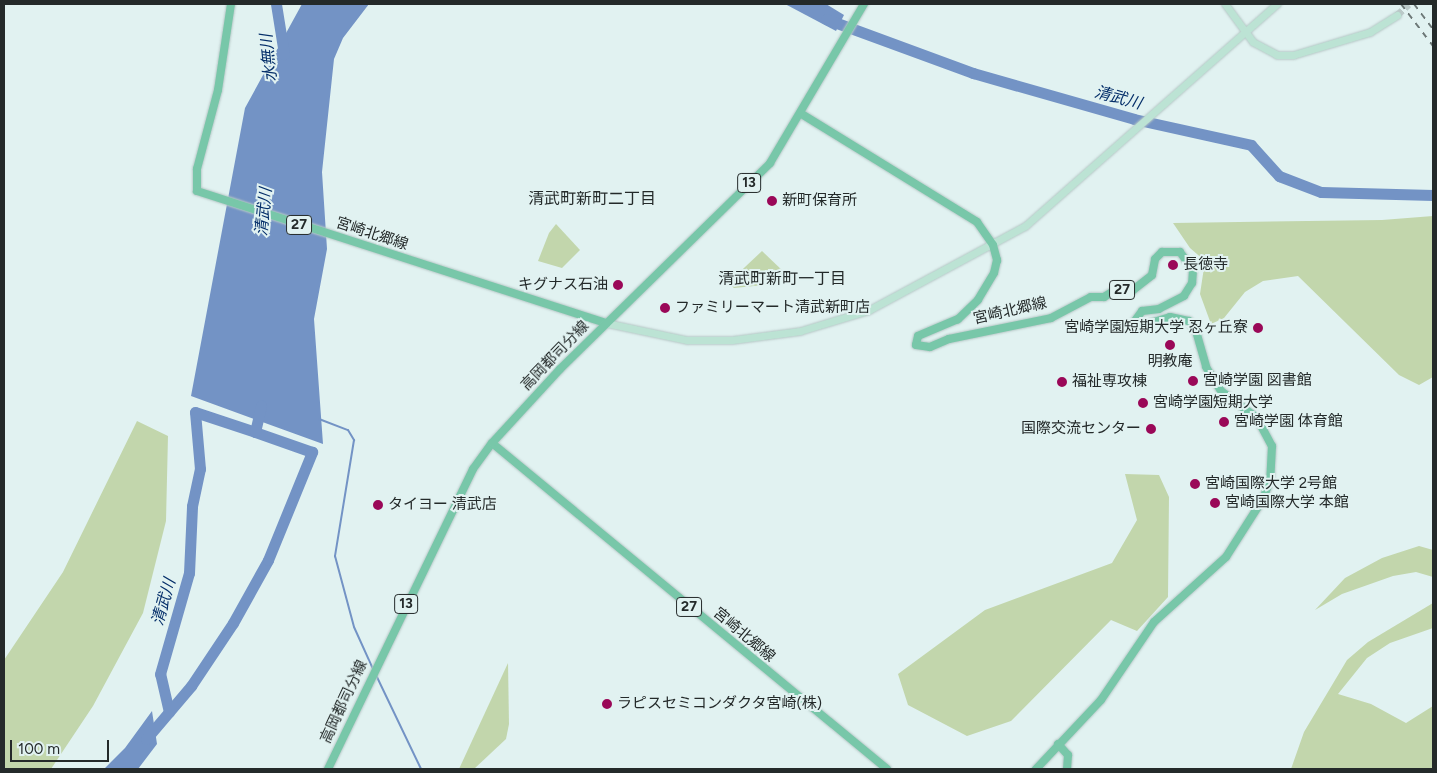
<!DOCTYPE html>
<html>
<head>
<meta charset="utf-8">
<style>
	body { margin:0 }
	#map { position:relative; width:1437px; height:773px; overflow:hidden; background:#e1f2f1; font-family:Figtree,"Noto Sans JP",sans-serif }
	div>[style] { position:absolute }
	.green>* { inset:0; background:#c2d6ac }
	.water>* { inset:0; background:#7393c5 }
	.stream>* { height:2px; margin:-1px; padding:0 1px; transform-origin:1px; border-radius:1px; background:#7393c5 }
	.river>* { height:11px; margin:-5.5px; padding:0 5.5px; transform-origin:5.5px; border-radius:5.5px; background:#7393c5 }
	.secondary-tunnel>* { height:7px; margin-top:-3.5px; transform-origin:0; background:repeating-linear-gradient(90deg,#bbcac9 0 7px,transparent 0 10.5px) }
	.roads { filter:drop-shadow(0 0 1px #b7c8c7) drop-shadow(0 0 1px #b7c8c7) }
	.secondary>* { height:7px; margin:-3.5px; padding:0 3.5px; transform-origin:3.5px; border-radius:3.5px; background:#bce3d4 }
	.primary>* { height:8px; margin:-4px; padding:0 4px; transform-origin:4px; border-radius:4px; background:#78c7a9 }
	.rail>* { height:2px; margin-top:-1px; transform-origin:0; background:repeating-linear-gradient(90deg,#6c7776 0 6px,transparent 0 12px) }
	.dots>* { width:14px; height:14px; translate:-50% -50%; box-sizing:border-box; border:2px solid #e1f2f1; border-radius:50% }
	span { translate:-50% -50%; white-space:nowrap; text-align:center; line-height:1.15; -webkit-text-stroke:4px #e1f2f1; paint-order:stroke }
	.shield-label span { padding:1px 4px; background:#e1f2f1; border:1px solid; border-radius:4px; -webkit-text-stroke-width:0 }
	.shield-label { font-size:14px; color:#242a2a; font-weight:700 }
	.poi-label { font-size:15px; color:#242a2a }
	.left { translate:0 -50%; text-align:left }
	.right { translate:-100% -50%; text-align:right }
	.street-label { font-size:15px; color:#242a2a }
	.water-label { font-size:16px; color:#042e69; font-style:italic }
	.neighbourhood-label { font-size:16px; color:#242a2a }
	.frame { position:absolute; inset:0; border:5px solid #242a2a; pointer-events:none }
	.scale { position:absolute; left:10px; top:740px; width:99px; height:22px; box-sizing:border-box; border:2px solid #242a2a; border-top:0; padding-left:6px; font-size:15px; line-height:18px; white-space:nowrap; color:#242a2a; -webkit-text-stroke:4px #e1f2f1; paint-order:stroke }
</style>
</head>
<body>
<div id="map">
	<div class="green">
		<i style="clip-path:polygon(1433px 216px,1433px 377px,1419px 385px,1399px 375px,1298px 276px,1263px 281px,1245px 292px,1224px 318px,1211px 324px,1200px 294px,1205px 261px,1190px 248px,1173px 223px,1382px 220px)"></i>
		<i style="clip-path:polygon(556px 224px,580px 250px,562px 268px,538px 261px,549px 233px)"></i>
		<i style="clip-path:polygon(762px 251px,785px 273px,774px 284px,734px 288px,728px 283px)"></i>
		<i style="clip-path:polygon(137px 421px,168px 436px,166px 521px,143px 613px,93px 706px,51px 769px,4px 769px,4px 660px,63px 572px)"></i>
		<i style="clip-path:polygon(1125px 474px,1159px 475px,1169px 497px,1168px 597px,1137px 631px,1111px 620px,1011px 721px,967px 736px,908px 705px,898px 674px,985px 610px,1112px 563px,1137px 520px)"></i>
		<i style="clip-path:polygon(1419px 546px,1433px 550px,1433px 577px,1416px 572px,1393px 576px,1342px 594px,1315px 610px,1345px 578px,1382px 558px)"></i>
		<i style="clip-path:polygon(1433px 603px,1433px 628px,1390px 643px,1367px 658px,1338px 694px,1371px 704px,1406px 723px,1433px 706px,1433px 769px,1291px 769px,1304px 732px,1347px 660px,1368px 642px)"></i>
		<i style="clip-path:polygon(508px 663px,509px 724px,506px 739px,474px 769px,459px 769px)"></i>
	</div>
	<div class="water">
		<i style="clip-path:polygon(302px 4px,369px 4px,343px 38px,334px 59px,322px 172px,327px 249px,314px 319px,323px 444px,191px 396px,245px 108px)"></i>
		<i style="clip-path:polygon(785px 4px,826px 4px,844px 15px,836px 31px)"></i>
		<i style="clip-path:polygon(152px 711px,157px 744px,138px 769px,104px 769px,125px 748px)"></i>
	</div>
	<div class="stream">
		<i style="left:319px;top:419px;width:31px;rotate:21deg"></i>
		<i style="left:348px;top:430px;width:12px;rotate:59deg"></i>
		<i style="left:354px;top:440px;width:118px;rotate:99.3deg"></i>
		<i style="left:335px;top:556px;width:73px;rotate:75deg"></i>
		<i style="left:354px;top:627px;width:46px;rotate:65.7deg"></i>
		<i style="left:376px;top:675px;width:104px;rotate:64.4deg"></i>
	</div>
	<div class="river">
		<i style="left:276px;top:4px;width:51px;rotate:80.9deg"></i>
		<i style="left:826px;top:19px;width:157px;rotate:20.2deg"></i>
		<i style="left:973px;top:73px;width:167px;rotate:15.9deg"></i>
		<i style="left:1134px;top:119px;width:120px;rotate:12.5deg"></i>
		<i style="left:1251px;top:145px;width:42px;rotate:47.9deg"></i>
		<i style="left:1279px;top:176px;width:45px;rotate:20.9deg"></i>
		<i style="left:1321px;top:192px;width:112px;rotate:1.5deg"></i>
		<i style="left:169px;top:712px;width:39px;rotate:-103deg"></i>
		<i style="left:160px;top:674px;width:105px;rotate:-74deg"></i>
		<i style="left:189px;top:573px;width:67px;rotate:-87.4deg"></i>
		<i style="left:192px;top:506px;width:38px;rotate:-78deg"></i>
		<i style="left:200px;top:469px;width:57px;rotate:-95deg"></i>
		<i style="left:195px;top:412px;width:63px;rotate:18.4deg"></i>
		<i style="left:146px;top:739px;width:70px;rotate:-49.7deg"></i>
		<i style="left:191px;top:686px;width:76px;rotate:-56.3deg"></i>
		<i style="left:233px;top:623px;width:72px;rotate:-60.9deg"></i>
		<i style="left:268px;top:560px;width:117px;rotate:-67.8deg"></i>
		<i style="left:312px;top:452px;width:60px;rotate:-160.7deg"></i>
		<i style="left:255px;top:432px;width:27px;rotate:-77deg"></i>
	</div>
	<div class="secondary-tunnel">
		<i style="left:1397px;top:15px;width:16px;rotate:-43deg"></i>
	</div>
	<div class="roads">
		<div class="secondary">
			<i style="left:1225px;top:4px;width:47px;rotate:53.6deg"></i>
			<i style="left:1253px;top:42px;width:27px;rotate:28deg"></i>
			<i style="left:1277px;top:55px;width:16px"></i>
			<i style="left:1293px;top:55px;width:80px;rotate:-16.6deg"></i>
			<i style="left:1370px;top:32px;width:32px;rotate:-32deg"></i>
			<i style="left:606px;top:323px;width:83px;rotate:11.9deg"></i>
			<i style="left:687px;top:340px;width:45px"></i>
			<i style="left:732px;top:340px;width:69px;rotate:-7.5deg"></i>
			<i style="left:800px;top:331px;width:72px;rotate:-16.9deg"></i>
			<i style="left:869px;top:310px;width:177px;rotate:-28.3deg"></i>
			<i style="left:1025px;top:226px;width:336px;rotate:-41.4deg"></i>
		</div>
		<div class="primary">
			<i style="left:231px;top:4px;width:87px;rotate:98.6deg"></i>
			<i style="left:218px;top:90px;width:82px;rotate:104.9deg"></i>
			<i style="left:197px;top:169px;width:22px;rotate:90deg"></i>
			<i style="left:197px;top:191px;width:430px;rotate:17.9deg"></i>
			<i style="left:800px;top:113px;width:208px;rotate:31.6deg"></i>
			<i style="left:977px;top:222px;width:28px;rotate:55deg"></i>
			<i style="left:993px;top:245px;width:16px;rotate:75deg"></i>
			<i style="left:997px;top:260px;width:13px;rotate:103deg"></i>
			<i style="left:994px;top:273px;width:31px;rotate:121deg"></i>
			<i style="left:978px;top:300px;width:28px;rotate:136deg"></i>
			<i style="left:958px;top:319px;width:43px;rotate:157deg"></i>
			<i style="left:918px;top:336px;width:9px;rotate:103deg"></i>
			<i style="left:916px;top:345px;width:14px;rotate:8deg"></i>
			<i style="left:930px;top:347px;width:21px;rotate:-23deg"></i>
			<i style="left:949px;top:339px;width:104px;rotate:-11.6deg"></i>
			<i style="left:1051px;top:318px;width:45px;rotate:-27.7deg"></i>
			<i style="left:1091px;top:297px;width:13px"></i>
			<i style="left:1104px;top:297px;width:13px;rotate:-32deg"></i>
			<i style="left:1115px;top:290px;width:18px"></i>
			<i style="left:1133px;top:290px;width:24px;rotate:-38deg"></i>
			<i style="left:1152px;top:275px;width:16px;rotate:-79deg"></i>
			<i style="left:1155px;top:259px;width:10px;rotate:-45deg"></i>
			<i style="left:1162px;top:252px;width:18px"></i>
			<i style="left:1180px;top:252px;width:22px;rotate:54deg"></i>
			<i style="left:1193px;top:270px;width:13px;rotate:94deg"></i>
			<i style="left:1192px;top:283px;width:15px;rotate:122deg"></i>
			<i style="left:1184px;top:296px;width:28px;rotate:153deg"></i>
			<i style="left:1159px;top:309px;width:17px;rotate:173deg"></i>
			<i style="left:1142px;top:311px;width:14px;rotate:126deg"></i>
			<i style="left:1134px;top:322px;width:5px;rotate:37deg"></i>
			<i style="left:1138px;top:325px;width:9px;rotate:-6deg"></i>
			<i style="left:1147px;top:324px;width:24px;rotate:-17deg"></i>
			<i style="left:1170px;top:317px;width:19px;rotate:12deg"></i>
			<i style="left:1189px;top:321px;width:12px;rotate:55deg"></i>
			<i style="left:1196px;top:331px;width:37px;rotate:74deg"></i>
			<i style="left:1206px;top:367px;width:28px;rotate:58deg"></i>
			<i style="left:1221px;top:391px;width:45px;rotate:36.9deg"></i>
			<i style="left:1257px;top:418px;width:32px;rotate:62deg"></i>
			<i style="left:1272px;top:446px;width:34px;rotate:93deg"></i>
			<i style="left:1270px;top:480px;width:20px;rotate:110deg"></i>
			<i style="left:1263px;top:499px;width:69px;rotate:122.5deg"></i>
			<i style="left:1226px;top:557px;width:97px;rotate:137.9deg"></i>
			<i style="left:1154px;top:622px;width:94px;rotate:124.2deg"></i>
			<i style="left:1101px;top:700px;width:95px;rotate:133.3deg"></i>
			<i style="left:492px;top:443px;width:512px;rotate:39.53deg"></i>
			<i style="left:1058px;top:744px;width:15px;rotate:48deg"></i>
			<i style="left:1068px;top:755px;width:14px;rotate:94deg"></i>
			<i style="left:328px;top:769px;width:333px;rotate:-64.2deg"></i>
			<i style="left:473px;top:469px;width:32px;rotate:-54deg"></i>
			<i style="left:492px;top:443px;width:100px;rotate:-47.4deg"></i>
			<i style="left:560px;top:369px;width:294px;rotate:-44.4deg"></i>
			<i style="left:770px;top:163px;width:185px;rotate:-59.4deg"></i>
		</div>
	</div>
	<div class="rail">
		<i style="left:1401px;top:4px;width:53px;rotate:52.7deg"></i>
		<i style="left:1414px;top:4px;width:31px;rotate:53deg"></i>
	</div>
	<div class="dots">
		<i style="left:772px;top:201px;background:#9a0858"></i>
		<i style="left:1173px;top:265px;background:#9a0858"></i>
		<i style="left:618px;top:285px;background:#9a0858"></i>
		<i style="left:665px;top:308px;background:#9a0858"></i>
		<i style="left:1258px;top:328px;background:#9a0858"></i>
		<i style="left:1170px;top:345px;background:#9a0858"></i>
		<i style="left:1193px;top:381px;background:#9a0858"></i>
		<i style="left:1062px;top:382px;background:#9a0858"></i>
		<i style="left:1143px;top:403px;background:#9a0858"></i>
		<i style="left:1224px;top:422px;background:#9a0858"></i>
		<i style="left:1151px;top:429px;background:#9a0858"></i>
		<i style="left:1195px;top:484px;background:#9a0858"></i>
		<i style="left:1215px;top:503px;background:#9a0858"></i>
		<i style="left:378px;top:505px;background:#9a0858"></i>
		<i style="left:607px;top:704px;background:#9a0858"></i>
	</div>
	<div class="shield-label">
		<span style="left:749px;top:183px">13</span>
		<span style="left:299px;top:225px">27</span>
		<span style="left:1122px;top:290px">27</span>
		<span style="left:406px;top:604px">13</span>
		<span style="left:689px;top:607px">27</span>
	</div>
	<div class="poi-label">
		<span class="left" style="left:782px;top:201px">新町保育所</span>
		<span class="left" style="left:1183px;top:265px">長徳寺</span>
		<span class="right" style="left:608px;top:285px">キグナス石油</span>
		<span class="left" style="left:675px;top:308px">ファミリーマート清武新町店</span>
		<span class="right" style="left:1248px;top:328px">宮崎学園短期大学 忍ヶ丘寮</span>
		<span style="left:1170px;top:362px">明教庵</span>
		<span class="left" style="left:1203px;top:381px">宮崎学園 図書館</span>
		<span class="left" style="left:1072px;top:382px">福祉専攻棟</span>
		<span class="left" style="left:1153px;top:403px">宮崎学園短期大学</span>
		<span class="left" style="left:1234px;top:422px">宮崎学園 体育館</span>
		<span class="right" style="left:1141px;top:429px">国際交流センター</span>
		<span class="left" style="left:1205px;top:484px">宮崎国際大学 2号館</span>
		<span class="left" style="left:1225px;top:503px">宮崎国際大学 本館</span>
		<span class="left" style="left:388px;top:505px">タイヨー 清武店</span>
		<span class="left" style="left:617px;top:704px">ラピスセミコンダクタ宮崎(株)</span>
	</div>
	<div class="street-label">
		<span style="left:372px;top:234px;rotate:18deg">宮崎北郷線</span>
		<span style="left:1010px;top:311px;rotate:-13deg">宮崎北郷線</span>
		<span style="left:555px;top:356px;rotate:-46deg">高岡都司分線</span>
		<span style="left:744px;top:635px;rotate:40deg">宮崎北郷線</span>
		<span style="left:344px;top:702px;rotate:-65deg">高岡都司分線</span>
	</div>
	<div class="water-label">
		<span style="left:269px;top:58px;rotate:-96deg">水無川</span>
		<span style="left:1118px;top:98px;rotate:15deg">清武川</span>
		<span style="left:264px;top:212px;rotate:-84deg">清武川</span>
		<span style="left:164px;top:602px;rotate:-74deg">清武川</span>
	</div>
	<div class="neighbourhood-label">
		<span style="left:592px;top:199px">清武町新町二丁目</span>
		<span style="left:782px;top:279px">清武町新町一丁目</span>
	</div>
	<div class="frame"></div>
	<div class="scale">100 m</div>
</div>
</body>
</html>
